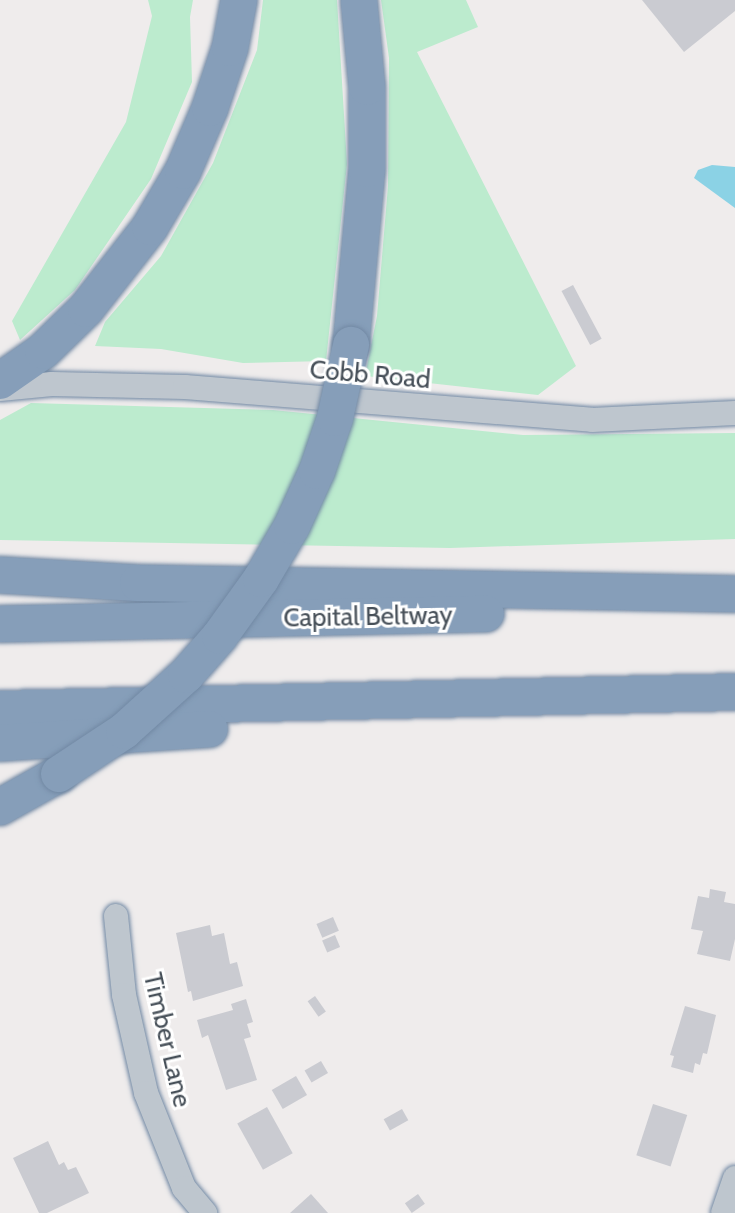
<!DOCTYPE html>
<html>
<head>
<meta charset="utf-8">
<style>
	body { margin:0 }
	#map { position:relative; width:735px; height:1213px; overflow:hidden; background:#efecec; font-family:Cabin,sans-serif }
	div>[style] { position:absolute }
	.green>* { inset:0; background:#bcebce }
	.water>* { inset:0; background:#8bd2e5 }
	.building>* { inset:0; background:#cacbd1; transform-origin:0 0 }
	.roads { filter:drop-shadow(0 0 2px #7289a4) drop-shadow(0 0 2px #7289a4) }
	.minor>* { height:24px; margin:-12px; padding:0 12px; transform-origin:12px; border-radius:12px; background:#bec6ce }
	.highway>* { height:36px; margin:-18px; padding:0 18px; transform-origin:18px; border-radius:18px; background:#869eb9 }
	.bridges { filter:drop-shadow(0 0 2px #7289a4) drop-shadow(0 0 2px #7289a4) }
	.highway-bridge>* { height:36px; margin:-18px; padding:0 18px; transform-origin:18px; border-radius:18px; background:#869eb9 }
	span { translate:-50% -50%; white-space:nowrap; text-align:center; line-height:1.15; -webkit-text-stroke:6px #fff; paint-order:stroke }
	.street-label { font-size:26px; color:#464f58 }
</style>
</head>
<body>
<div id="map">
	<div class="green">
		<i style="clip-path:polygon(148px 0,193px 0,190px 17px,192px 82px,151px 179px,75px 290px,20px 340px,12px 321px,126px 122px,152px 16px)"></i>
		<i style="clip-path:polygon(263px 0,337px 0,347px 164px,326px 361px,243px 363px,161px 349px,95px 346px,105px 322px,161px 256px,213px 163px,257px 50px)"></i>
		<i style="clip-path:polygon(381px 0,466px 0,478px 27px,417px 52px,576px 366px,538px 395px,365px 376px,377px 316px,388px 186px,389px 58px)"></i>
		<i style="clip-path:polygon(31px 403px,273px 410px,523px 435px,735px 433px,735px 539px,450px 548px,0 540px,0 420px)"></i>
	</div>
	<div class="water">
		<i style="clip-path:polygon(712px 165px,735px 167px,735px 208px,694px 178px,698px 170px)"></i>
	</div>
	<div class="building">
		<i style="clip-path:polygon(642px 0,735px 0,735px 11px,684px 52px)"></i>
		<i style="left:573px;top:285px;width:61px;height:13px;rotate:62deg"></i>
		<i style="clip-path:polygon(710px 889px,726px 892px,724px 902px,735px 904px,735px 939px,730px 961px,697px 954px,703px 931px,691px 929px,698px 896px,709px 898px)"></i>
		<i style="left:333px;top:917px;width:15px;height:18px;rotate:67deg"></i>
		<i style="clip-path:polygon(210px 925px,212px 936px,224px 933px,230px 964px,237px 962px,243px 986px,193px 1001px,191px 991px,188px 992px,176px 933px)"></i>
		<i style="left:335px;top:935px;width:13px;height:14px;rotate:67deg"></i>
		<i style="left:315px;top:996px;width:19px;height:9px;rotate:55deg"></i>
		<i style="clip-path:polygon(246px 999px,253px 1022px,247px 1024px,251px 1037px,244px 1039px,257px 1080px,226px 1090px,208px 1035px,202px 1038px,197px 1020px,233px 1010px,231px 1004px)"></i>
		<i style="clip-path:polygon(685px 1006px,716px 1015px,707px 1054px,703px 1053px,700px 1065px,695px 1063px,693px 1073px,671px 1067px,674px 1056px,670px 1055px)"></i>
		<i style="left:321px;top:1061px;width:14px;height:19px;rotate:60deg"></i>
		<i style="left:296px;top:1076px;width:22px;height:28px;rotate:60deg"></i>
		<i style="left:653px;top:1104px;width:36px;height:54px;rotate:18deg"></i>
		<i style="left:267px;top:1107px;width:53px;height:34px;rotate:61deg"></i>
		<i style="left:402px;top:1109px;width:13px;height:21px;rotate:61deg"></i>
		<i style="clip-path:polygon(48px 1141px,59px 1165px,64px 1162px,68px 1170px,76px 1167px,89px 1193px,47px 1213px,39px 1213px,13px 1158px)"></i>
		<i style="clip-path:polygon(311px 1194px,328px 1213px,290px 1213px)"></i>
		<i style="left:418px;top:1194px;width:12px;height:16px;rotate:55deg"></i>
	</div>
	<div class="roads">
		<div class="minor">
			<i style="left:0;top:389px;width:52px;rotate:-5.5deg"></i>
			<i style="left:52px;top:384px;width:133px;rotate:1.3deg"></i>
			<i style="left:185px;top:387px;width:408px;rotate:4.6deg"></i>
			<i style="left:592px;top:420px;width:143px;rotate:-2.8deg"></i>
			<i style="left:116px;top:916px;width:79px;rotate:84.2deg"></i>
			<i style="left:124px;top:995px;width:100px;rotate:77.3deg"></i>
			<i style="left:146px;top:1093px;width:102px;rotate:68.2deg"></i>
			<i style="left:184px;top:1188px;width:33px;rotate:50deg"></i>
			<i style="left:723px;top:1213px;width:37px;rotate:-71deg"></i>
		</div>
		<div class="highway">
			<i style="left:351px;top:345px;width:177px;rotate:-84.8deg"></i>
			<i style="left:367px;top:169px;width:82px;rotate:-90deg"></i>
			<i style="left:367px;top:87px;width:87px;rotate:-95.3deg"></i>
			<i style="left:0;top:381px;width:52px;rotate:-34.9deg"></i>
			<i style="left:43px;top:351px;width:60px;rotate:-44.3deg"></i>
			<i style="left:86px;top:309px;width:104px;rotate:-52deg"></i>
			<i style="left:150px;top:227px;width:65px;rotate:-59.5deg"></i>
			<i style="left:183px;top:171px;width:69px;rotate:-66.8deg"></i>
			<i style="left:210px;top:108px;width:63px;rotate:-71.6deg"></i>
			<i style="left:230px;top:48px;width:49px;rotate:-79.4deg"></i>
			<i style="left:0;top:575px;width:138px;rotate:3.3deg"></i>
			<i style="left:138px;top:583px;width:597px;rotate:1.06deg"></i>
			<i style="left:0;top:624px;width:486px;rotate:-1.2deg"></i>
			<i style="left:0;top:709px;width:735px;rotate:-1.32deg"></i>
			<i style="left:0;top:743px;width:210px;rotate:-3.8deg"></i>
			<i style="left:0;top:807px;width:68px;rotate:-29.2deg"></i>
		</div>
	</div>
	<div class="bridges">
		<div class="highway-bridge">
			<i style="left:59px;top:774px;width:78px;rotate:-33.5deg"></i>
			<i style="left:124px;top:731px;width:84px;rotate:-42.1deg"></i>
			<i style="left:186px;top:675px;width:52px;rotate:-48.9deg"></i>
			<i style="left:220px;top:636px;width:70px;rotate:-54.3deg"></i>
			<i style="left:261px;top:579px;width:61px;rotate:-59.7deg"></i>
			<i style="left:292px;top:526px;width:60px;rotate:-65.6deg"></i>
			<i style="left:317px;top:471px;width:56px;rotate:-71.2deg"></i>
			<i style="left:335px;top:418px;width:75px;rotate:-77.6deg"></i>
		</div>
	</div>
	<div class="street-label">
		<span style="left:370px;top:375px;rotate:5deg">Cobb Road</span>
		<span style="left:368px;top:617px;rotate:-1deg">Capital Beltway</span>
		<span style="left:167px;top:1040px;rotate:77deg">Timber Lane</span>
	</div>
</div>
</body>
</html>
